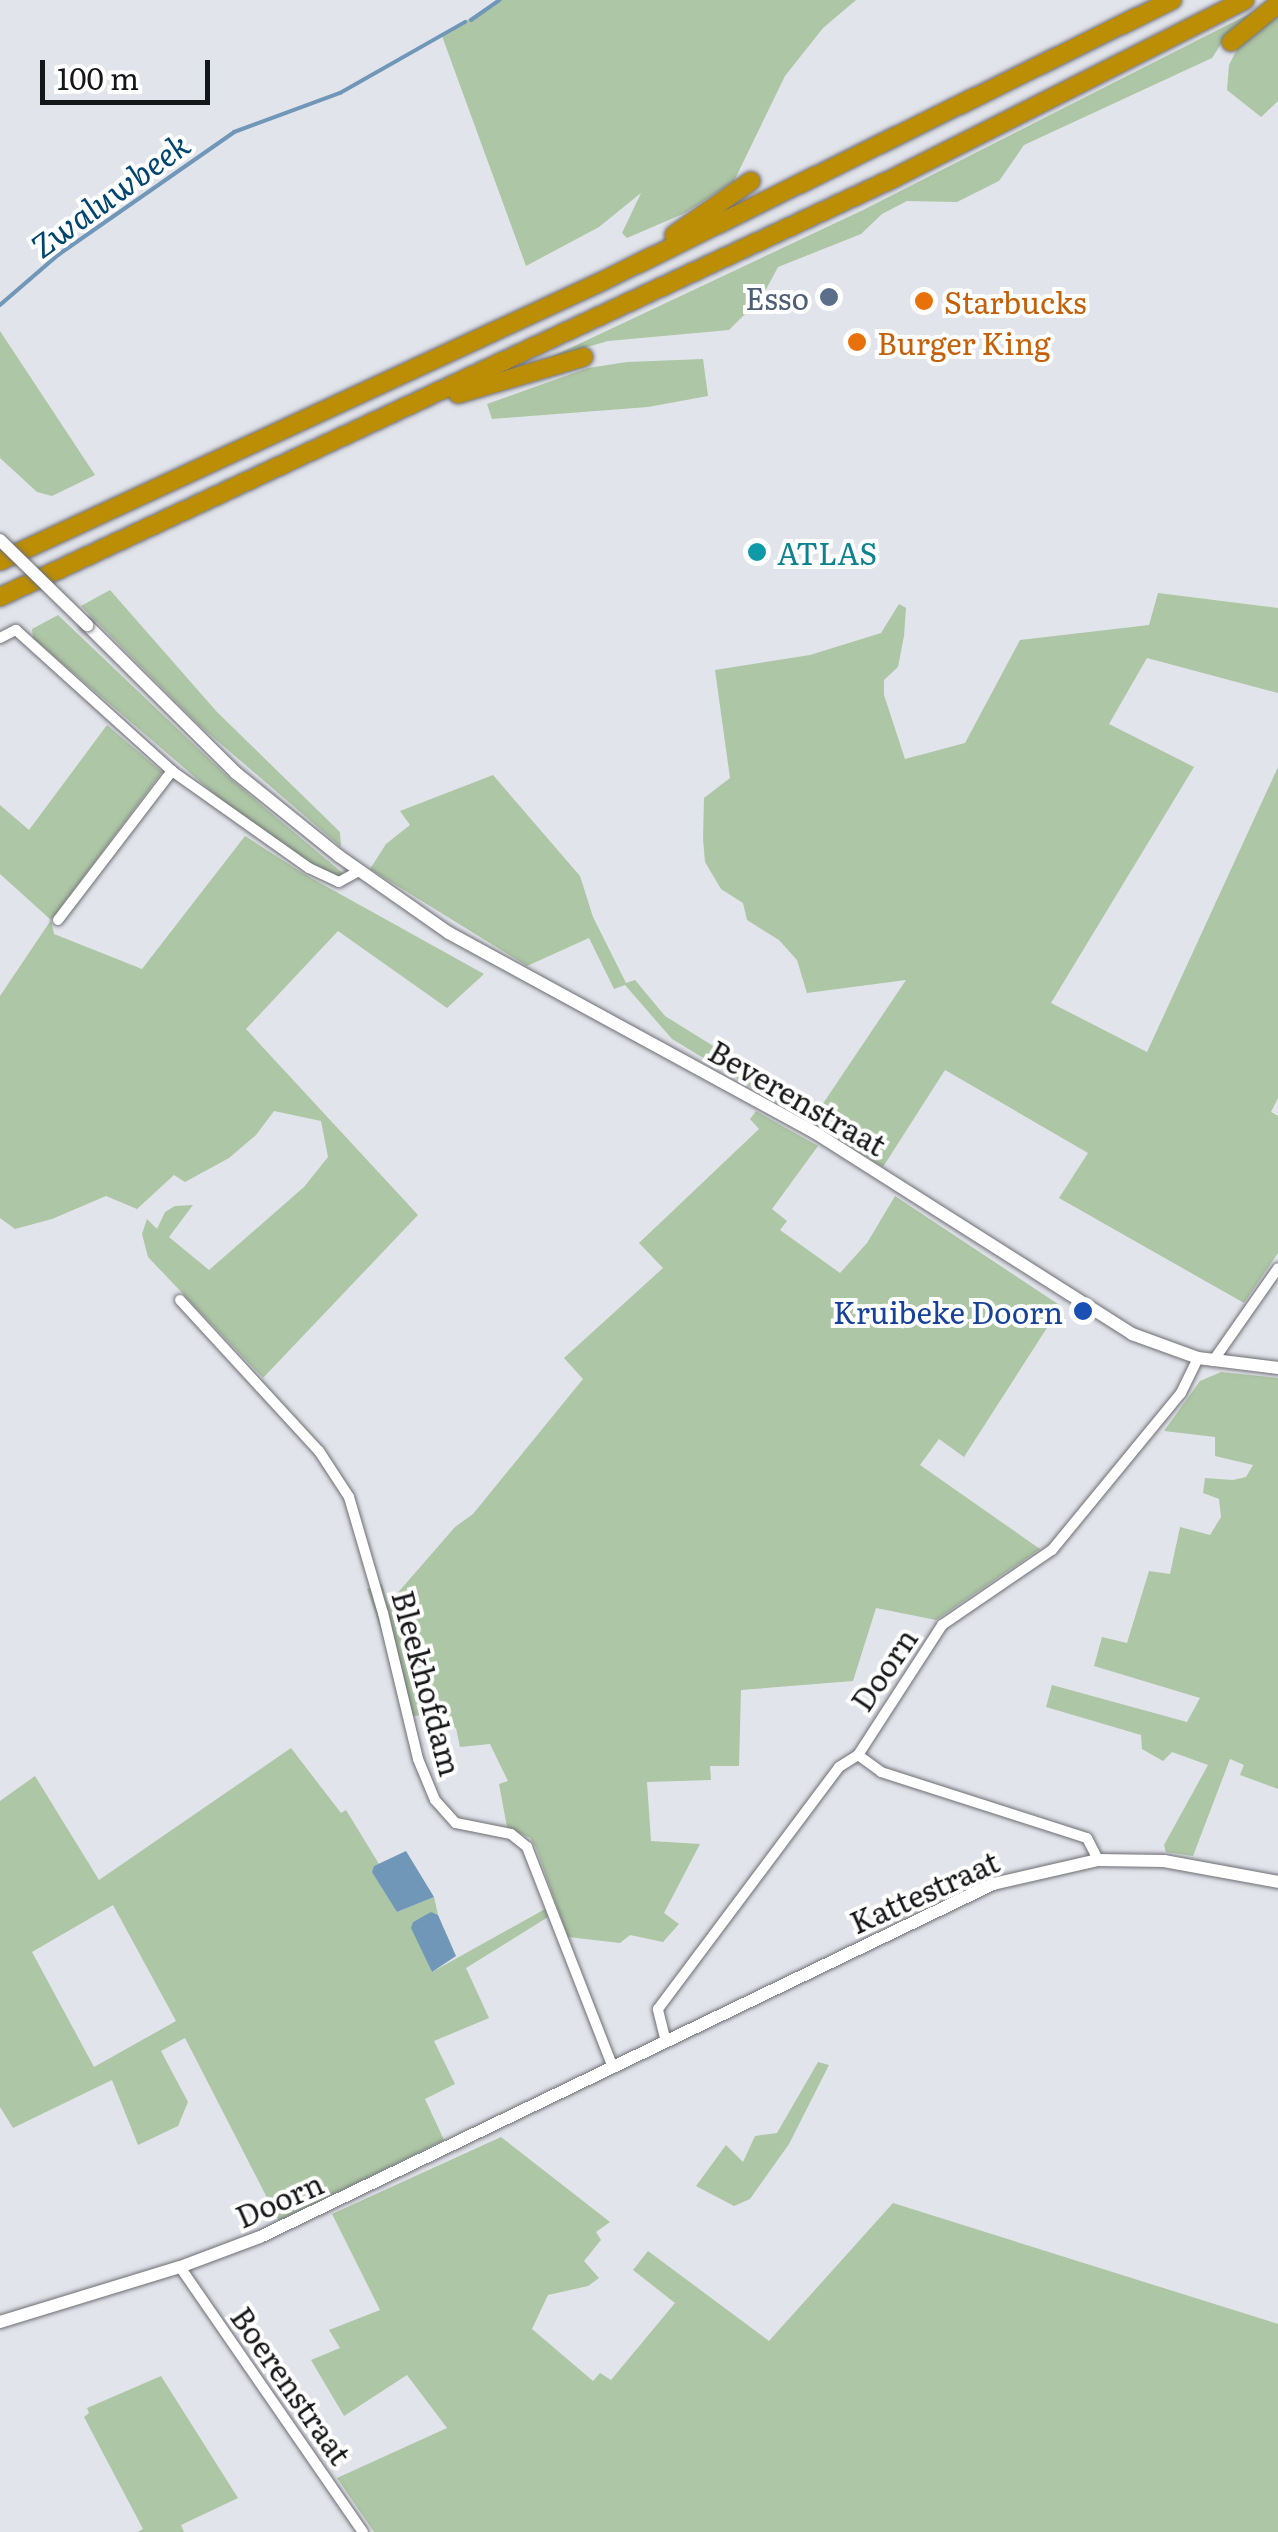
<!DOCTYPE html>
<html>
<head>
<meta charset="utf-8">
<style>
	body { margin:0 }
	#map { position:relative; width:1278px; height:2532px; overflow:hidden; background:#e2e4eb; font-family:Literata,serif }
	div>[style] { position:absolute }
	.green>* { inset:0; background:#adc6a5 }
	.water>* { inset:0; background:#7197b8 }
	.stream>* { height:4px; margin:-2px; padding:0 2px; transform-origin:2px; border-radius:2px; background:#7197b8 }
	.roads { filter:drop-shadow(0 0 2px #6d6e74) drop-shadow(0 0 2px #6d6e74) }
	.minor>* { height:10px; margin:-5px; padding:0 5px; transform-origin:5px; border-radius:5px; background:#fff }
	.tertiary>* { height:12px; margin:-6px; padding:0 6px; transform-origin:6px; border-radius:6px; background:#fff }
	.motorway>* { height:18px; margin:-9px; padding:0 9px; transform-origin:9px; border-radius:9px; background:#bc8e06 }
	.bridges { filter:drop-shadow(0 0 2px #6d6e74) drop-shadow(0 0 2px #6d6e74) }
	.tertiary-bridge>* { height:12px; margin:-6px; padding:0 6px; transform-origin:6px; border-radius:6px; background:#fff }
	.dots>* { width:28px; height:28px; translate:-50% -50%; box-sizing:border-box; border:5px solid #fff; border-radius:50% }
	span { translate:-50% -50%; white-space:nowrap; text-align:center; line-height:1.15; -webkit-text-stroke:8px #fff; paint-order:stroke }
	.service-label { font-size:30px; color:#4e5e75 }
	.right { translate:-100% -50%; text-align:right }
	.food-label { font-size:30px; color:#c56008 }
	.left { translate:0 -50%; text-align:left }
	.culture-label { font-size:30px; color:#0d838f }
	.street-label { font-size:30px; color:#151618 }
	.transit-label { font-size:30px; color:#164399 }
	.water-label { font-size:32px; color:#004570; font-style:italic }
	.scale { position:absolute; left:40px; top:60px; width:170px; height:45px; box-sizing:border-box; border:5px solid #151618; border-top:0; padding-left:12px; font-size:30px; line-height:35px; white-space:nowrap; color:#151618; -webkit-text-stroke:8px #fff; paint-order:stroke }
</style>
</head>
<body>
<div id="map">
	<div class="green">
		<i style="clip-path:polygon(499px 0,856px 0,823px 28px,785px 76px,734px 181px,685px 213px,627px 238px,622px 233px,641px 193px,599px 227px,526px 266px,442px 36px)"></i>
		<i style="clip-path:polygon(1257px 10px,1225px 38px,1212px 58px,1024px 145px,999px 181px,957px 202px,907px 201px,882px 214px,861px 234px,778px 267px,762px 297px,729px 330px,608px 341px,549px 358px,863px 210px)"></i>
		<i style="clip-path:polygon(1278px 14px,1278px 101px,1261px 117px,1227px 90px,1229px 65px,1238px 47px)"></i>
		<i style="clip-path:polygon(0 331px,95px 475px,52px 496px,37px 492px,0 458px)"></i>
		<i style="clip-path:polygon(703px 359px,708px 396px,648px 407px,492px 419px,487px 404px,588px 368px,627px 362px)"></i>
		<i style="clip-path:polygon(110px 590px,217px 712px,340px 832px,341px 847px,200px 726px,81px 606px)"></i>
		<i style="clip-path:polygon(1158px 593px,1278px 608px,1278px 693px,1147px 658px,1109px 724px,1194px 767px,1051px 1003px,1147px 1052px,1278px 767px,1278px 1098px,1271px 1112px,1278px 1116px,1278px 1253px,1244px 1303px,1059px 1198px,1088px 1153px,945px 1070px,883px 1167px,672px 1039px,625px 985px,614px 989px,589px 938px,527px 966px,370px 869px,386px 844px,410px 825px,400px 811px,493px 775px,580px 876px,593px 917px,626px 983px,635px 980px,665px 1016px,818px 1111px,906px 980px,807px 993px,797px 960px,779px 940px,747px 920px,743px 903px,721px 889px,705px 862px,703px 839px,704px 798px,730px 778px,715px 670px,810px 655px,881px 633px,899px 604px,906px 608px,904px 636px,898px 667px,884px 680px,884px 695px,905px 759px,965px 743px,1020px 640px,1149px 625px)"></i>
		<i style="clip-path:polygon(58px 615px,227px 776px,345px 875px,335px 877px,321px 870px,239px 815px,33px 638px,32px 629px)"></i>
		<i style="clip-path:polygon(107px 725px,162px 772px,51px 920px,54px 934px,142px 969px,245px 836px,304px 874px,484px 974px,447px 1008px,338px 931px,246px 1029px,418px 1215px,263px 1378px,148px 1257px,142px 1234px,147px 1219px,157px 1229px,165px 1212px,175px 1206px,193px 1205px,169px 1237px,209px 1270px,304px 1187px,328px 1157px,321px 1121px,274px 1111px,256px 1135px,229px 1158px,185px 1182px,174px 1175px,137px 1209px,106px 1196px,52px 1219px,15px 1229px,0 1218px,0 996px,51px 920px,0 874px,0 805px,29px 830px)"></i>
		<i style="clip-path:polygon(756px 1111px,818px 1146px,772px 1209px,787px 1221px,780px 1230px,840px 1273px,867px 1243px,895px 1196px,1061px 1306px,964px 1457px,939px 1439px,920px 1465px,1040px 1549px,936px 1620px,876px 1608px,853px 1681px,741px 1690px,739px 1766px,710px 1766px,711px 1780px,647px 1782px,651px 1841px,700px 1844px,664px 1913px,679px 1924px,663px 1942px,630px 1935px,620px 1943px,568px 1937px,536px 1848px,530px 1838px,507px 1827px,499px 1784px,508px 1781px,490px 1744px,460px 1747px,456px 1728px,431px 1715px,411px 1716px,367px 1589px,382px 1584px,388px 1604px,455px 1527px,473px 1514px,583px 1379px,564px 1358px,663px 1268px,639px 1243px,759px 1129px,750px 1119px)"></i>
		<i style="clip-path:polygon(1221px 1372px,1278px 1378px,1278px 1789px,1240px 1775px,1244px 1765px,1230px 1759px,1193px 1856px,1166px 1852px,1164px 1845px,1208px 1765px,1172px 1752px,1163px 1761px,1142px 1749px,1141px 1735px,1046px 1707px,1052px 1685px,1187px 1722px,1200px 1698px,1094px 1666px,1102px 1637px,1127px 1643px,1149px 1571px,1170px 1574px,1180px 1527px,1210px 1535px,1221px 1517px,1219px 1499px,1203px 1493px,1205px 1478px,1233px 1480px,1246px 1477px,1253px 1465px,1215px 1456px,1215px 1437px,1164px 1431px,1200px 1381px)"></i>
		<i style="clip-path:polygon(evenodd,291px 1748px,341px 1813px,346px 1810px,379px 1864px,374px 1866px,397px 1912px,434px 1897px,438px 1915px,431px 1913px,413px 1922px,432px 1972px,545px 1909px,548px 1917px,466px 1968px,489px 2018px,434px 2041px,455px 2084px,425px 2099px,444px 2140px,279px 2221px,185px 2038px,161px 2051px,188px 2102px,178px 2126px,138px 2145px,112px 2080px,13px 2128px,0 2107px,0 1801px,35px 1776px,99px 1880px,291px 1748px,113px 1905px,176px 2021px,94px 2067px,32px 1952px,113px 1905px)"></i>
		<i style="clip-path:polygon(818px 2062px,829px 2065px,789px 2144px,750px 2199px,734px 2206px,696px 2186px,726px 2145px,743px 2162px,755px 2136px,777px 2133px)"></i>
		<i style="clip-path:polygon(501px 2137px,610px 2222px,596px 2232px,601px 2240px,584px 2261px,599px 2278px,588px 2286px,548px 2295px,532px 2329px,593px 2381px,600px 2373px,611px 2380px,675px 2303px,633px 2270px,648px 2251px,769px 2341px,893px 2203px,1278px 2324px,1278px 2532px,374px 2532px,337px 2478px,447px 2428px,407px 2375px,344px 2416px,311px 2360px,340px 2348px,329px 2330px,380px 2310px,332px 2214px)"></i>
		<i style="clip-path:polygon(161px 2376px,238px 2498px,181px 2525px,184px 2532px,137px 2532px,143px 2529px,84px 2417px,89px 2413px,87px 2408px)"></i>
	</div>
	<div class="water">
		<i style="clip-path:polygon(406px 1851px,434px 1897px,397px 1912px,372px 1872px,374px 1866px)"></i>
		<i style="clip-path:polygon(431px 1912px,438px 1915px,456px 1956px,432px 1972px,411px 1928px,413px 1922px)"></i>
	</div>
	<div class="stream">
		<i style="left:471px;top:20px;width:35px;rotate:-35deg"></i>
		<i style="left:0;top:305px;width:77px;rotate:-40.8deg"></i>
		<i style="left:58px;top:255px;width:215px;rotate:-34.9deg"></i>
		<i style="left:234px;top:132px;width:113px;rotate:-20.2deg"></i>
		<i style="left:340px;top:93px;width:144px;rotate:-29.6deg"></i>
	</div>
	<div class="roads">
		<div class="minor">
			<i style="left:0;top:638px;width:18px;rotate:-27deg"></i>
			<i style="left:16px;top:630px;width:210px;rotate:42.1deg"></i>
			<i style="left:172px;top:771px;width:168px;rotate:35.3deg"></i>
			<i style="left:309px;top:868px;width:33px;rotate:25deg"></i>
			<i style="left:339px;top:882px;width:23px;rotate:-29deg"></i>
			<i style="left:58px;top:920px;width:188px;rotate:-52.6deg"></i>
			<i style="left:180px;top:1300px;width:205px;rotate:47.4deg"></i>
			<i style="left:319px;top:1451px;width:55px;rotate:56.9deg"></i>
			<i style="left:349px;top:1497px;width:121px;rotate:73.7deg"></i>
			<i style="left:383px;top:1613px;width:150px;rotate:76.5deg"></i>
			<i style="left:418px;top:1759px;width:44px;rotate:67.5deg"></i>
			<i style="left:435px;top:1800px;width:31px;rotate:48deg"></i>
			<i style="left:456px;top:1823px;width:56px;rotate:11.3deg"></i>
			<i style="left:511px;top:1834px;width:21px;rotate:39deg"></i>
			<i style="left:527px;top:1847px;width:237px;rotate:68.7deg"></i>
			<i style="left:1213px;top:1361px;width:113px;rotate:-55deg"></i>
			<i style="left:858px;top:1755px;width:29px;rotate:36deg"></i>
			<i style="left:881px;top:1772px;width:216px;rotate:17.8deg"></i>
			<i style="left:1087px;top:1838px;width:25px;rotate:63deg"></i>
			<i style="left:666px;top:2042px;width:34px;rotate:-104deg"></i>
			<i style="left:658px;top:2009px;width:302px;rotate:-53.2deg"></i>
			<i style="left:839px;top:1767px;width:22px;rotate:-32deg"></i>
			<i style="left:858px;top:1755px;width:155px;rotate:-57.1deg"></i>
			<i style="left:942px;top:1625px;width:133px;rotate:-34.3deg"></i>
			<i style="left:1052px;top:1550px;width:203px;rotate:-50.6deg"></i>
			<i style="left:1181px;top:1393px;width:39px;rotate:-64deg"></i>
			<i style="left:180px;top:2267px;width:322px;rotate:55.4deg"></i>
		</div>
		<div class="tertiary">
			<i style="left:87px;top:625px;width:210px;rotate:44.8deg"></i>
			<i style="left:236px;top:773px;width:132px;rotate:38.9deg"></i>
			<i style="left:339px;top:856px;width:134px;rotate:35deg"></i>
			<i style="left:449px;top:933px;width:416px;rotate:28.6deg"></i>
			<i style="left:814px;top:1132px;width:377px;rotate:32.4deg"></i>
			<i style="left:1132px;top:1334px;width:70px;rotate:20deg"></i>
			<i style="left:1198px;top:1358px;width:81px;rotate:7.1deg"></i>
			<i style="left:0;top:2322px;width:188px;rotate:-17deg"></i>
			<i style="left:180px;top:2267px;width:85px;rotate:-20.6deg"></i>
			<i style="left:260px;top:2237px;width:814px;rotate:-25.71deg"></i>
			<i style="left:993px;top:1884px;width:108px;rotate:-12.9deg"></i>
			<i style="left:1098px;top:1860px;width:66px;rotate:0.9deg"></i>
			<i style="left:1164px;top:1861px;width:116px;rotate:10.4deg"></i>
		</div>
		<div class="motorway">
			<i style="left:1231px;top:42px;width:60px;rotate:-39deg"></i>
			<i style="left:674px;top:235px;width:94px;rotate:-35deg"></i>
			<i style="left:458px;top:394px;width:131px;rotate:-16.4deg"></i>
			<i style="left:0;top:561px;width:665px;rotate:-24.91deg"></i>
			<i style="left:603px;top:281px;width:635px;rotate:-26.28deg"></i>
			<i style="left:0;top:597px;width:990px;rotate:-25.11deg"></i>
			<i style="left:896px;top:177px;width:391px;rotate:-26.9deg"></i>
		</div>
	</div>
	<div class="bridges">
		<div class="tertiary-bridge">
			<i style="left:0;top:540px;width:122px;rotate:44.3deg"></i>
		</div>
	</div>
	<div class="dots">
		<i style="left:829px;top:297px;background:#5c6f8a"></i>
		<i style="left:924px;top:301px;background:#e8710a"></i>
		<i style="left:857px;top:342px;background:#e8710a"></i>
		<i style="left:757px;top:552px;background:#0f9aa8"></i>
		<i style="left:1083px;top:1311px;background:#1a4fb4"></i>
	</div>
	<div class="service-label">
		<span class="right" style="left:809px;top:297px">Esso</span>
	</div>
	<div class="food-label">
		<span class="left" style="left:944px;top:301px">Starbucks</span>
		<span class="left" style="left:877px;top:342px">Burger King</span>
	</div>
	<div class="culture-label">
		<span class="left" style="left:777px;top:552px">ATLAS</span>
	</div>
	<div class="street-label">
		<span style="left:798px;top:1097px;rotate:30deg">Beverenstraat</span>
		<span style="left:883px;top:1669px;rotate:-56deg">Doorn</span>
		<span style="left:428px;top:1683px;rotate:75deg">Bleekhofdam</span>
		<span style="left:924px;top:1891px;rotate:-24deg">Kattestraat</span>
		<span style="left:279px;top:2199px;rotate:-24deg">Doorn</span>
		<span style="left:292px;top:2385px;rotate:55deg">Boerenstraat</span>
	</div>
	<div class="transit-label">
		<span class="right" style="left:1063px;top:1311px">Kruibeke Doorn</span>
	</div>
	<div class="water-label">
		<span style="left:109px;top:194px;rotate:-36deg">Zwaluwbeek</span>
	</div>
	<div class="scale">100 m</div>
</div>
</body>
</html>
